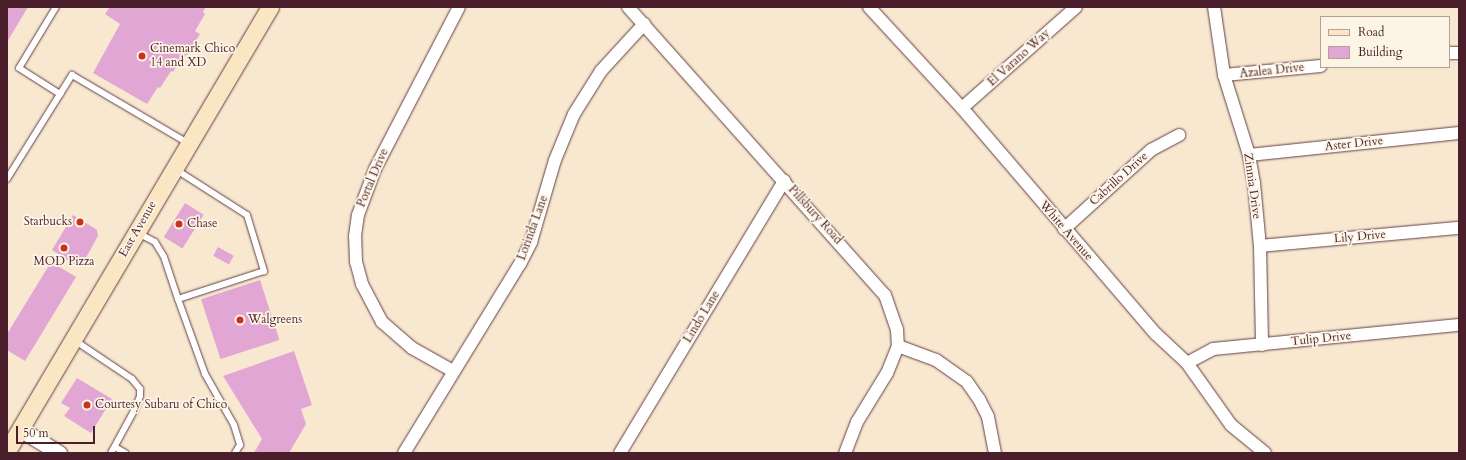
<!DOCTYPE html>
<html>
<head>
<meta charset="utf-8">
<style>
	body { margin:0 }
	#map { position:relative; width:1466px; height:460px; overflow:hidden; background:#f8e8d0; font-family:Cardo,serif }
	div>[style] { position:absolute }
	.building>* { inset:0; background:#e2a6d4; transform-origin:0 0 }
	.roads { filter:drop-shadow(0 0 1px #643d44) drop-shadow(0 0 1px #643d44) }
	.service>* { height:6px; margin:-3px; padding:0 3px; transform-origin:3px; border-radius:3px; background:#fff }
	.minor>* { height:12px; margin:-6px; padding:0 6px; transform-origin:6px; border-radius:6px; background:#fff }
	.tertiary>* { height:15px; margin:-7.5px; padding:0 7.5px; transform-origin:7.5px; border-radius:7.5px; background:#fff }
	.secondary>* { height:17px; margin:-8.5px; padding:0 8.5px; transform-origin:8.5px; border-radius:8.5px; background:#fbe6c4 }
	.dots>* { width:11px; height:11px; translate:-50% -50%; box-sizing:border-box; border:2px solid #fcf5e5; border-radius:50% }
	span { translate:-50% -50%; white-space:nowrap; text-align:center; line-height:1.15; -webkit-text-stroke:3.5px #fcf5e5; paint-order:stroke }
	.poi-label { font-size:12px; color:#4a1f2b }
	.left { translate:0 -50%; text-align:left }
	.right { translate:-100% -50%; text-align:right }
	.street-label { font-size:12px; color:#4a1f2b }
	.frame { position:absolute; inset:0; border:8px solid #4a1f2b; pointer-events:none }
	.legend { position:absolute; left:1320px; top:16px; width:130px; height:52px; box-sizing:border-box; background:#fcf5e5; border:1px solid #b59f9b; margin:0; padding:5px 7px; list-style:none; font-size:12px; color:#4a1f2b }
	.legend li { display:flex; align-items:center; gap:8px; height:20px }
	.legend b { width:20px; border:1px solid #b59f9b }
	.scale { position:absolute; left:16px; top:426px; width:79px; height:18px; box-sizing:border-box; border:2px solid #4a1f2b; border-top:0; padding-left:5px; font-size:12px; line-height:14px; white-space:nowrap; color:#4a1f2b; -webkit-text-stroke:3px #fcf5e5; paint-order:stroke }
</style>
</head>
<body>
<div id="map">
	<div class="building">
		<i style="clip-path:polygon(7px 7px,28px 7px,7px 42px)"></i>
		<i style="clip-path:polygon(110px 7px,206px 7px,203px 12px,205px 14px,195px 31px,200px 34px,186px 57px,183px 56px,173px 72px,171px 71px,160px 88px,158px 87px,147px 104px,93px 73px,120px 24px,105px 14px)"></i>
		<i style="left:185px;top:203px;width:22px;height:40px;rotate:32deg"></i>
		<i style="clip-path:polygon(73px 215px,97px 230px,98px 236px,83px 263px,76px 265px,52px 250px)"></i>
		<i style="left:218px;top:247px;width:18px;height:10px;rotate:29deg"></i>
		<i style="clip-path:polygon(51px 262px,76px 277px,25px 361px,7px 350px,7px 334px)"></i>
		<i style="left:260px;top:280px;width:63px;height:62px;rotate:72deg"></i>
		<i style="clip-path:polygon(294px 351px,312px 405px,301px 409px,306px 424px,289px 453px,254px 453px,262px 439px,223px 376px)"></i>
		<i style="clip-path:polygon(77px 378px,112px 399px,91px 433px,64px 416px,70px 408px,61px 403px)"></i>
	</div>
	<div class="roads">
		<div class="service">
			<i style="left:56px;top:7px;width:71px;rotate:121.2deg"></i>
			<i style="left:19px;top:68px;width:49px;rotate:32.4deg"></i>
			<i style="left:175px;top:169px;width:85px;rotate:32.6deg"></i>
			<i style="left:247px;top:215px;width:59px;rotate:73.1deg"></i>
			<i style="left:264px;top:271px;width:90px;rotate:162deg"></i>
			<i style="left:178px;top:299px;width:80px;rotate:70.2deg"></i>
			<i style="left:205px;top:374px;width:59px;rotate:60.4deg"></i>
			<i style="left:234px;top:425px;width:21px;rotate:73deg"></i>
			<i style="left:240px;top:445px;width:9px;rotate:122deg"></i>
			<i style="left:7px;top:179px;width:123px;rotate:-58deg"></i>
			<i style="left:72px;top:75px;width:134px;rotate:30.4deg"></i>
			<i style="left:138px;top:233px;width:19px;rotate:28deg"></i>
			<i style="left:155px;top:242px;width:17px;rotate:59deg"></i>
			<i style="left:164px;top:257px;width:44px;rotate:71.6deg"></i>
			<i style="left:74px;top:340px;width:70px;rotate:33.9deg"></i>
			<i style="left:132px;top:379px;width:13px;rotate:51deg"></i>
			<i style="left:140px;top:389px;width:7px;rotate:90deg"></i>
			<i style="left:140px;top:396px;width:14px;rotate:111deg"></i>
			<i style="left:135px;top:409px;width:50px;rotate:118.6deg"></i>
			<i style="left:115px;top:447px;width:12px;rotate:31deg"></i>
		</div>
		<div class="minor">
			<i style="left:628px;top:7px;width:386px;rotate:48.3deg"></i>
			<i style="left:885px;top:295px;width:36px;rotate:71deg"></i>
			<i style="left:897px;top:329px;width:17px;rotate:87deg"></i>
			<i style="left:898px;top:346px;width:29px;rotate:112deg"></i>
			<i style="left:887px;top:373px;width:57px;rotate:121.5deg"></i>
			<i style="left:857px;top:422px;width:33px;rotate:111deg"></i>
			<i style="left:869px;top:7px;width:137px;rotate:47.4deg"></i>
			<i style="left:962px;top:108px;width:298px;rotate:49.4deg"></i>
			<i style="left:1156px;top:334px;width:42px;rotate:43.1deg"></i>
			<i style="left:1187px;top:363px;width:76px;rotate:54.6deg"></i>
			<i style="left:1231px;top:425px;width:44px;rotate:39.5deg"></i>
			<i style="left:1214px;top:7px;width:69px;rotate:81.6deg"></i>
			<i style="left:1224px;top:75px;width:84px;rotate:72.6deg"></i>
			<i style="left:1249px;top:155px;width:28px;rotate:80deg"></i>
			<i style="left:1254px;top:183px;width:63px;rotate:84.6deg"></i>
			<i style="left:1260px;top:246px;width:99px;rotate:88.8deg"></i>
			<i style="left:1449px;top:53px;width:10px"></i>
			<i style="left:1224px;top:75px;width:97px;rotate:-5.3deg"></i>
			<i style="left:962px;top:108px;width:152px;rotate:-41.5deg"></i>
			<i style="left:1249px;top:155px;width:211px;rotate:-6deg"></i>
			<i style="left:1064px;top:229px;width:118px;rotate:-42.2deg"></i>
			<i style="left:1151px;top:150px;width:32px;rotate:-28deg"></i>
			<i style="left:1260px;top:246px;width:200px;rotate:-5.2deg"></i>
			<i style="left:898px;top:346px;width:40px;rotate:20.2deg"></i>
			<i style="left:936px;top:360px;width:38px;rotate:35deg"></i>
			<i style="left:967px;top:382px;width:21px;rotate:55deg"></i>
			<i style="left:979px;top:399px;width:20px;rotate:63deg"></i>
			<i style="left:988px;top:417px;width:37px;rotate:79deg"></i>
			<i style="left:1187px;top:363px;width:30px;rotate:-28deg"></i>
			<i style="left:1213px;top:349px;width:247px;rotate:-5.6deg"></i>
			<i style="left:453px;top:371px;width:47px;rotate:-150.7deg"></i>
			<i style="left:412px;top:348px;width:40px;rotate:-139deg"></i>
			<i style="left:382px;top:322px;width:43px;rotate:-117.8deg"></i>
			<i style="left:362px;top:284px;width:23px;rotate:-105deg"></i>
			<i style="left:356px;top:262px;width:26px;rotate:-92deg"></i>
			<i style="left:355px;top:236px;width:21px;rotate:-82deg"></i>
			<i style="left:358px;top:215px;width:49px;rotate:-69.7deg"></i>
			<i style="left:375px;top:169px;width:182px;rotate:-62.6deg"></i>
			<i style="left:404px;top:453px;width:222px;rotate:-58.5deg"></i>
			<i style="left:520px;top:264px;width:25px;rotate:-63deg"></i>
			<i style="left:531px;top:242px;width:85px;rotate:-73.7deg"></i>
			<i style="left:555px;top:160px;width:50px;rotate:-67.6deg"></i>
			<i style="left:574px;top:114px;width:51px;rotate:-57.9deg"></i>
			<i style="left:601px;top:71px;width:64px;rotate:-47.5deg"></i>
			<i style="left:620px;top:453px;width:318px;rotate:-58.9deg"></i>
		</div>
		<div class="tertiary">
			<i style="left:20px;top:429px;width:46px;rotate:31.6deg"></i>
		</div>
		<div class="secondary">
			<i style="left:7px;top:451px;width:516px;rotate:-59.36deg"></i>
		</div>
	</div>
	<div class="dots">
		<i style="left:142px;top:56px;background:#c8321e"></i>
		<i style="left:80px;top:222px;background:#c8321e"></i>
		<i style="left:179px;top:224px;background:#c8321e"></i>
		<i style="left:64px;top:248px;background:#c8321e"></i>
		<i style="left:240px;top:320px;background:#c8321e"></i>
		<i style="left:87px;top:405px;background:#c8321e"></i>
	</div>
	<div class="poi-label">
		<span class="left" style="left:150px;top:56px">Cinemark Chico<br>14 and XD</span>
		<span class="right" style="left:72px;top:222px">Starbucks</span>
		<span class="left" style="left:187px;top:224px">Chase</span>
		<span style="left:64px;top:262px">MOD Pizza</span>
		<span class="left" style="left:248px;top:320px">Walgreens</span>
		<span class="left" style="left:95px;top:405px">Courtesy Subaru of Chico</span>
	</div>
	<div class="street-label">
		<span style="left:1019px;top:58px;rotate:-42deg">El Varano Way</span>
		<span style="left:1272px;top:71px;rotate:-6deg">Azalea Drive</span>
		<span style="left:1354px;top:144px;rotate:-6deg">Aster Drive</span>
		<span style="left:373px;top:178px;rotate:-67deg">Portal Drive</span>
		<span style="left:1119px;top:179px;rotate:-42deg">Cabrillo Drive</span>
		<span style="left:1252px;top:186px;rotate:82deg">Zinnia Drive</span>
		<span style="left:815px;top:215px;rotate:48deg">Pillsbury Road</span>
		<span style="left:533px;top:228px;rotate:-70deg">Lorinda Lane</span>
		<span style="left:138px;top:229px;rotate:-60deg">East Avenue</span>
		<span style="left:1066px;top:231px;rotate:49deg">White Avenue</span>
		<span style="left:1360px;top:237px;rotate:-5deg">Lily Drive</span>
		<span style="left:702px;top:317px;rotate:-59deg">Lindo Lane</span>
		<span style="left:1321px;top:339px;rotate:-6deg">Tulip Drive</span>
	</div>
	<div class="frame"></div>
	<ul class="legend">
	<li><b style="height:5px;background:#fbe6c4"></b>Road</li>
	<li><b style="height:11px;background:#e2a6d4"></b>Building</li>
	</ul>
	<div class="scale">50 m</div>
</div>
</body>
</html>
